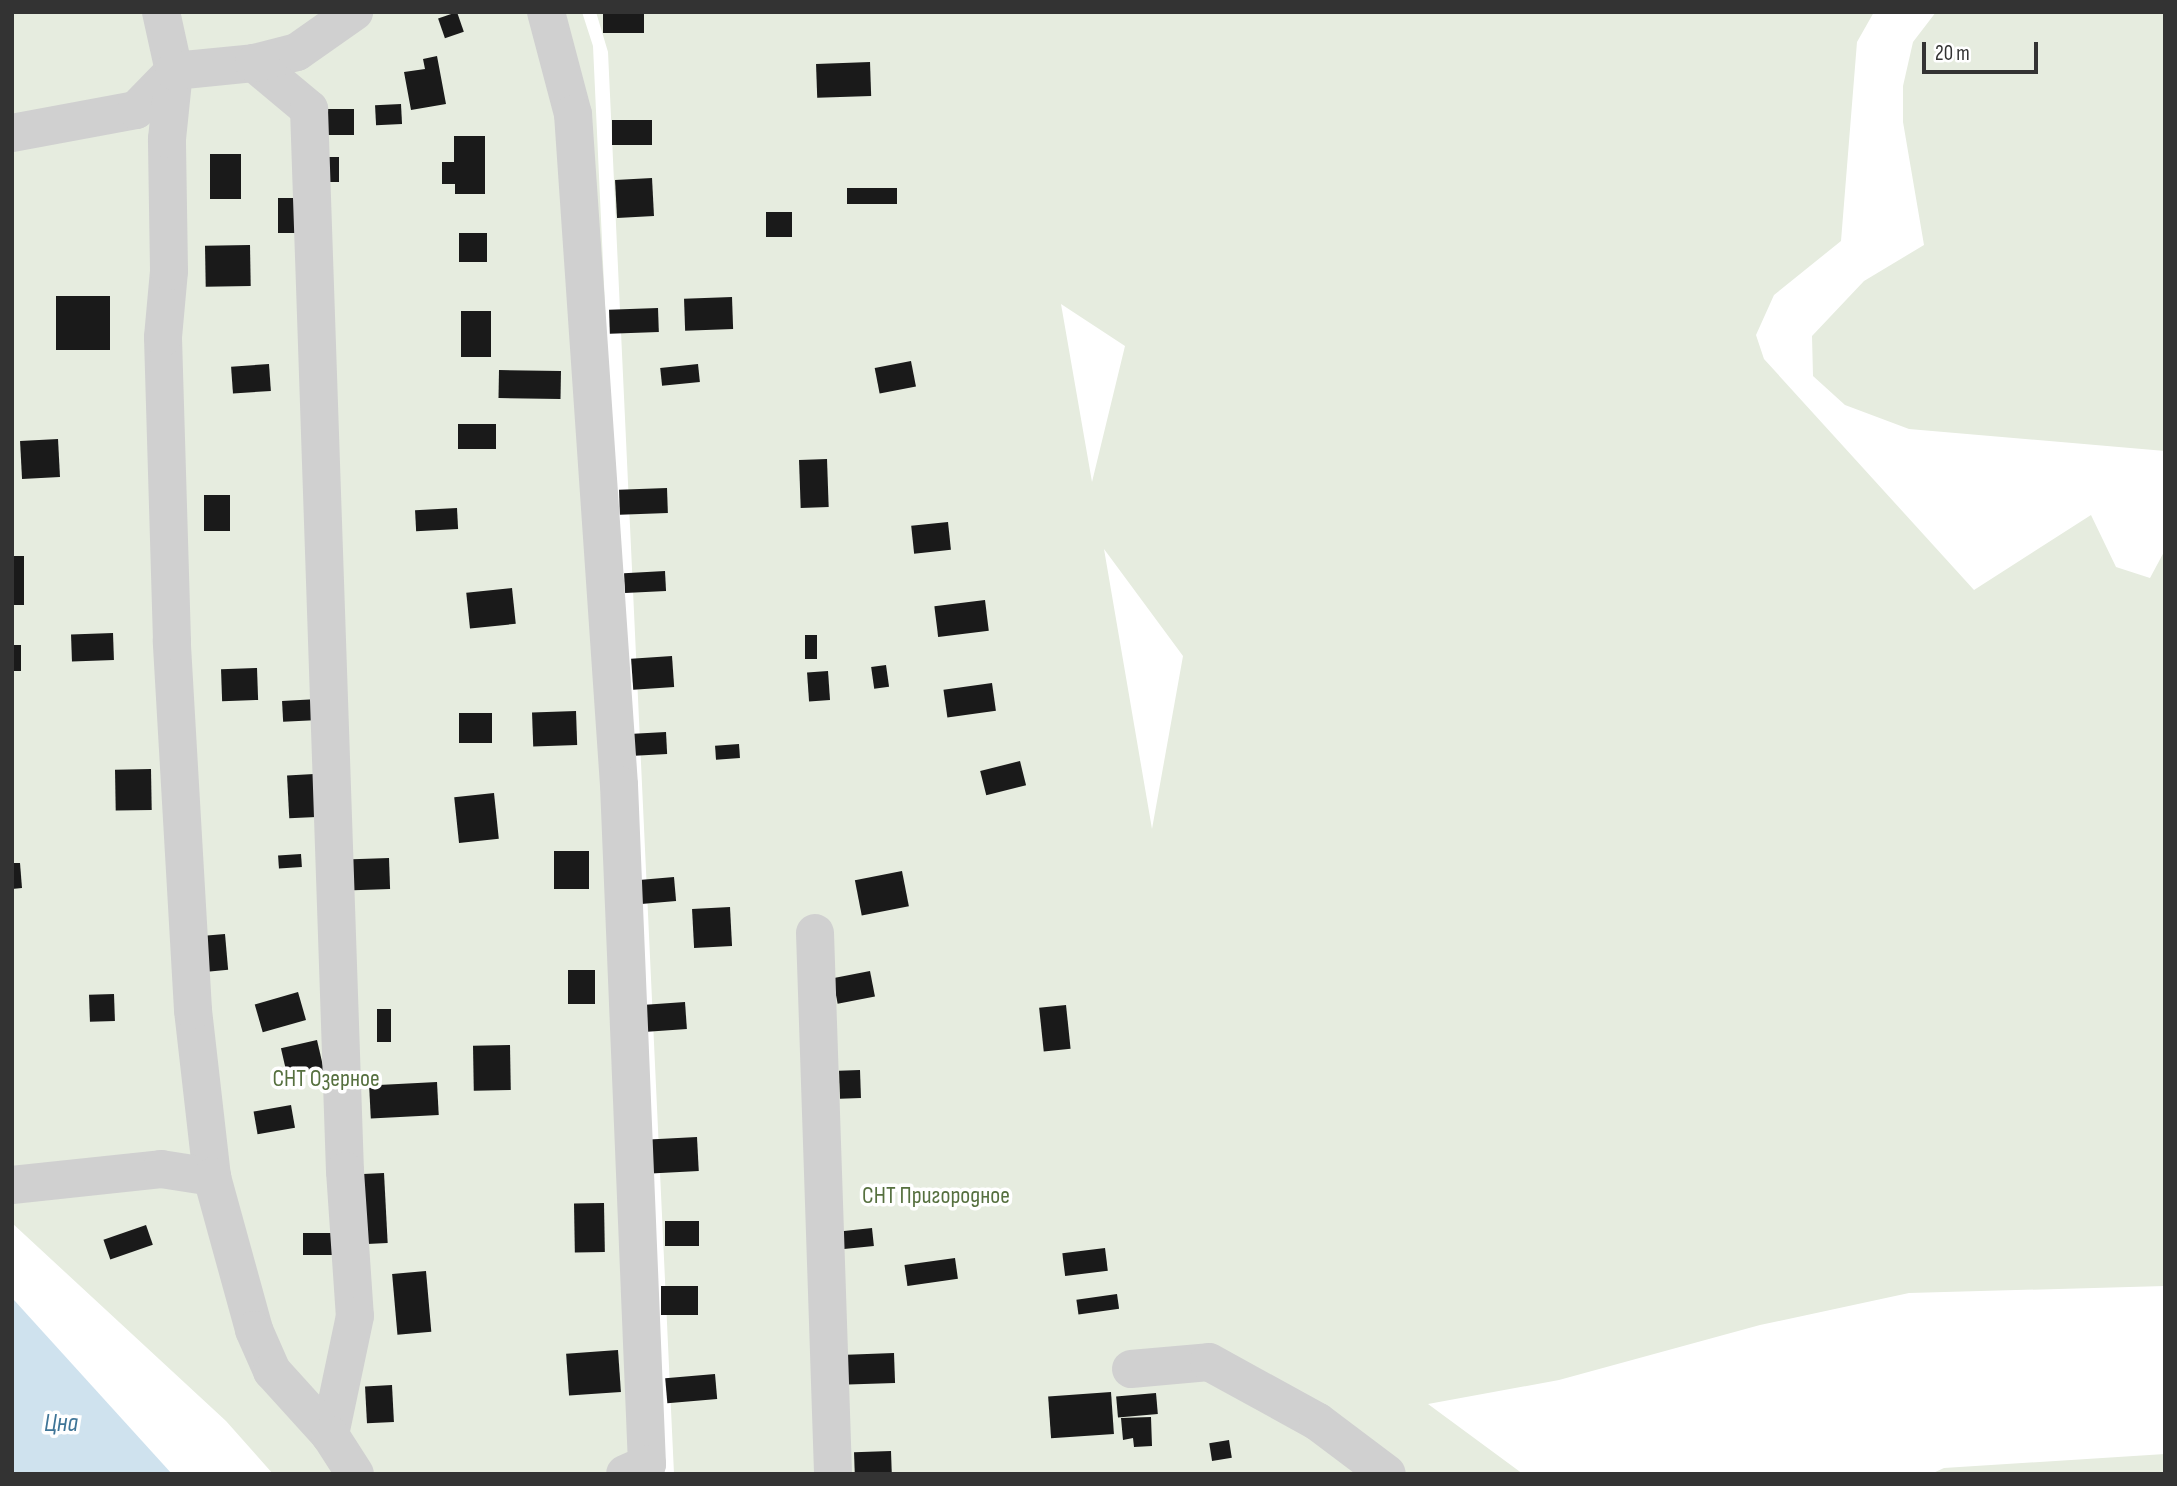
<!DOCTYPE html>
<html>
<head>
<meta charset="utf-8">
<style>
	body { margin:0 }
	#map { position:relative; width:2177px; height:1486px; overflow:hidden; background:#fff; font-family:"Sofia Sans Condensed",sans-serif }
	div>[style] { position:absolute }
	.green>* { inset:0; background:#e6ecdf }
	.water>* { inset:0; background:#cfe2ee }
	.building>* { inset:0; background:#1a1a1a; transform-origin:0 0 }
	.minor>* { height:38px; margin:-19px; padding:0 19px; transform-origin:19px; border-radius:19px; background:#d0d0d0 }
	span { translate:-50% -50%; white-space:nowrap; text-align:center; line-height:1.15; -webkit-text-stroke:7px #fff; paint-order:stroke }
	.park-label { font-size:24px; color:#56703f }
	.water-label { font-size:26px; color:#3f7597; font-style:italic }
	.frame { position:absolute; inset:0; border:14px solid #333; pointer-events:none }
	.scale { position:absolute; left:1922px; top:42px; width:116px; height:32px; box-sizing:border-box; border:4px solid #333; border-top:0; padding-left:9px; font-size:21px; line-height:24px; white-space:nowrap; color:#333; -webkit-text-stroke:5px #fff; paint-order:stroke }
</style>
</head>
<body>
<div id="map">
	<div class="green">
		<i style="clip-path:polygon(12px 12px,582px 12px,593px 46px,659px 1474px,273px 1474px,226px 1421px,12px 1223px)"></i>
		<i style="clip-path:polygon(evenodd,596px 12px,1874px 12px,1857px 42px,1841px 241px,1774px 295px,1756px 335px,1764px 359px,1974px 590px,2091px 515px,2116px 567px,2150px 578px,2165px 550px,2165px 1286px,1909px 1293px,1760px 1325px,1559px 1380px,1428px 1404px,1523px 1474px,674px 1474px,608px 52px,596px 12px,1061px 304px,1125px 346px,1092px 482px,1061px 304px,596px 12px,1104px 549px,1183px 656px,1152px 829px,1104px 549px)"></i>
		<i style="clip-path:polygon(1936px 12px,2165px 12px,2165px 451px,1909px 429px,1845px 405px,1813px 376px,1812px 336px,1864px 281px,1924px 245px,1903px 122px,1903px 86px,1913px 42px)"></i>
		<i style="clip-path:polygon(2165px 1454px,2165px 1474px,1931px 1474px,1944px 1468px)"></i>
	</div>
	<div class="water">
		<i style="clip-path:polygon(12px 1299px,14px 1300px,172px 1474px,12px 1474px)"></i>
	</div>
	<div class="building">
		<i style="left:457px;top:12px;width:21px;height:20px;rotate:71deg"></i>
		<i style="left:603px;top:12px;width:41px;height:21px"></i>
		<i style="clip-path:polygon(437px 56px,446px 104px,411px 110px,404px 72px,425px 69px,423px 59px)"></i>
		<i style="left:870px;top:62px;width:34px;height:54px;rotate:88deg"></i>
		<i style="left:401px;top:104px;width:20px;height:26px;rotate:87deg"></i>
		<i style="left:354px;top:109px;width:26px;height:32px;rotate:90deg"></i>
		<i style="left:612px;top:120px;width:40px;height:25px"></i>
		<i style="clip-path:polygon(454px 136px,485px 136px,485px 194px,455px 194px,455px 184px,442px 184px,442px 162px,454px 162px)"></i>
		<i style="left:210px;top:154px;width:31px;height:45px"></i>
		<i style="left:325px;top:157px;width:14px;height:25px"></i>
		<i style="left:652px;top:178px;width:38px;height:37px;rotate:87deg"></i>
		<i style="left:897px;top:188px;width:16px;height:50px;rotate:90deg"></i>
		<i style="left:278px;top:198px;width:20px;height:35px"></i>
		<i style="left:766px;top:212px;width:26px;height:25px"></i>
		<i style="left:487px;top:233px;width:29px;height:28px;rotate:90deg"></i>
		<i style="left:250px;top:245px;width:41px;height:45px;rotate:89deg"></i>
		<i style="left:110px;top:296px;width:54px;height:54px;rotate:90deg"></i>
		<i style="left:732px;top:297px;width:32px;height:48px;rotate:88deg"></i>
		<i style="left:658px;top:308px;width:24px;height:49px;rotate:88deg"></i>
		<i style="left:461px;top:311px;width:30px;height:46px"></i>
		<i style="left:911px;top:361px;width:26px;height:37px;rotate:79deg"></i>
		<i style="left:269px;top:364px;width:27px;height:38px;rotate:86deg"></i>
		<i style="left:698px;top:364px;width:18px;height:38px;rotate:84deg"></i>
		<i style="left:499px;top:370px;width:62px;height:28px;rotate:1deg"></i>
		<i style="left:458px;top:424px;width:38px;height:25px"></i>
		<i style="left:58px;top:439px;width:38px;height:38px;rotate:87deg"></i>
		<i style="left:827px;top:459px;width:48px;height:28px;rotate:88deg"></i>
		<i style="left:667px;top:488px;width:25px;height:48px;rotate:88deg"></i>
		<i style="left:204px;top:495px;width:26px;height:36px"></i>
		<i style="left:457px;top:508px;width:21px;height:42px;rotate:87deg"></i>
		<i style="left:948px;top:522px;width:28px;height:37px;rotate:84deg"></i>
		<i style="left:12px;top:556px;width:12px;height:49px"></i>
		<i style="left:665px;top:571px;width:20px;height:41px;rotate:87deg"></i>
		<i style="left:512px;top:588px;width:36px;height:46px;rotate:84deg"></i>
		<i style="left:985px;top:600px;width:31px;height:51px;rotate:83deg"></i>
		<i style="left:113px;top:633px;width:27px;height:42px;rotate:88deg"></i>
		<i style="left:805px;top:635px;width:12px;height:24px"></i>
		<i style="left:21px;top:645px;width:26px;height:9px;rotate:90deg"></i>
		<i style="left:672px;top:656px;width:31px;height:41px;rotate:86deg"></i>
		<i style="left:886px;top:665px;width:22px;height:15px;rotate:82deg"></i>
		<i style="left:257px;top:668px;width:32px;height:36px;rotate:88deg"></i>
		<i style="left:828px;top:671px;width:29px;height:21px;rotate:86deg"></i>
		<i style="left:992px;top:683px;width:28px;height:49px;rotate:82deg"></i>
		<i style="left:318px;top:699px;width:21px;height:36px;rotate:87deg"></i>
		<i style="left:576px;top:711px;width:34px;height:44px;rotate:88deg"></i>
		<i style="left:459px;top:713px;width:33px;height:30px"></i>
		<i style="left:666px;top:732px;width:22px;height:37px;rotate:87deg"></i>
		<i style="left:739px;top:744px;width:14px;height:24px;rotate:86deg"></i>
		<i style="left:1020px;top:761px;width:25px;height:41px;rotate:76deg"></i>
		<i style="left:151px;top:769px;width:41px;height:36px;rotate:89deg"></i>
		<i style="left:314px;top:774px;width:43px;height:27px;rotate:87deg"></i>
		<i style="left:494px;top:793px;width:46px;height:40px;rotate:84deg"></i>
		<i style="left:589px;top:851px;width:38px;height:35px;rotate:90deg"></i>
		<i style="left:301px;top:854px;width:13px;height:23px;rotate:86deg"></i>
		<i style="left:389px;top:858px;width:31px;height:44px;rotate:88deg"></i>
		<i style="clip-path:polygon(12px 863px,20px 863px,22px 888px,12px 889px)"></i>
		<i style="left:902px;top:871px;width:36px;height:48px;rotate:79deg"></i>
		<i style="left:674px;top:877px;width:24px;height:35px;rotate:85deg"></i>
		<i style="left:730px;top:907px;width:39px;height:38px;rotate:87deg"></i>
		<i style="left:225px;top:934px;width:36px;height:21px;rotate:85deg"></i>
		<i style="left:568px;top:970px;width:27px;height:34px"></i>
		<i style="left:870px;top:971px;width:26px;height:38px;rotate:79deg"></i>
		<i style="left:298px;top:992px;width:29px;height:45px;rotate:74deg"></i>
		<i style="left:114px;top:994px;width:27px;height:25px;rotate:88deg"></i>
		<i style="left:685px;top:1002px;width:27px;height:43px;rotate:86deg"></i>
		<i style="left:1066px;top:1005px;width:44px;height:27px;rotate:84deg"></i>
		<i style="left:377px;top:1009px;width:14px;height:33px"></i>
		<i style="left:317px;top:1040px;width:31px;height:37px;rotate:77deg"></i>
		<i style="left:510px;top:1045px;width:45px;height:37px;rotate:89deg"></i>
		<i style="left:860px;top:1070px;width:28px;height:21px;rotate:88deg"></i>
		<i style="left:437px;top:1082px;width:33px;height:68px;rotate:87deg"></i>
		<i style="left:291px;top:1105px;width:23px;height:38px;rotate:80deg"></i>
		<i style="left:697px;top:1137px;width:34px;height:48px;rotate:87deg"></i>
		<i style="left:384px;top:1173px;width:70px;height:26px;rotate:87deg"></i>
		<i style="left:604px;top:1203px;width:49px;height:30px;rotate:89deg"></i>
		<i style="left:665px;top:1221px;width:34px;height:25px"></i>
		<i style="left:146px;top:1225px;width:21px;height:45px;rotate:71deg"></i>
		<i style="left:872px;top:1228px;width:18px;height:35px;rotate:84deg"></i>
		<i style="left:303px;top:1233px;width:36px;height:22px"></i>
		<i style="left:1105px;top:1248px;width:23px;height:43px;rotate:83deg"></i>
		<i style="left:955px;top:1258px;width:21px;height:51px;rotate:82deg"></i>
		<i style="left:426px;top:1271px;width:61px;height:34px;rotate:85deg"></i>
		<i style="left:661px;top:1286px;width:37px;height:29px"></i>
		<i style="left:1117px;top:1294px;width:15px;height:41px;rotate:82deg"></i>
		<i style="left:618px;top:1350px;width:42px;height:52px;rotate:86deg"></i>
		<i style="left:894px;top:1353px;width:30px;height:47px;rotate:88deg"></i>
		<i style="left:715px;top:1374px;width:25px;height:50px;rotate:85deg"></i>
		<i style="left:392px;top:1385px;width:37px;height:27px;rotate:87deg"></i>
		<i style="left:1111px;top:1392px;width:42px;height:63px;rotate:86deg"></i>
		<i style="left:1156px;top:1393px;width:21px;height:40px;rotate:85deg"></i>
		<i style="clip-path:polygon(1151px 1417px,1152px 1446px,1134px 1447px,1133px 1438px,1123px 1440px,1121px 1418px)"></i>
		<i style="left:1229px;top:1440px;width:18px;height:20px;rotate:81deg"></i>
		<i style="left:891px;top:1451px;width:23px;height:37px;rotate:88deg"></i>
	</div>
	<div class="minor">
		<i style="left:546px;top:12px;width:106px;rotate:75.2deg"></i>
		<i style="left:573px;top:114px;width:673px;rotate:86.08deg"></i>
		<i style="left:619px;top:785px;width:680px;rotate:87.64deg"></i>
		<i style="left:647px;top:1464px;width:24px;rotate:156deg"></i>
		<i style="left:254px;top:63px;width:72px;rotate:39.9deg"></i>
		<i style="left:309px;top:109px;width:1063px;rotate:88.06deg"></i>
		<i style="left:345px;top:1171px;width:145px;rotate:86.1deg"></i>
		<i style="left:355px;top:1316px;width:122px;rotate:101.9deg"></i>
		<i style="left:12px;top:133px;width:126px;rotate:-10.5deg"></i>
		<i style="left:136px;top:110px;width:54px;rotate:-45.7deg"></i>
		<i style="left:174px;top:71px;width:60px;rotate:-102.4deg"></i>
		<i style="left:815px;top:933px;width:541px;rotate:88.09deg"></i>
		<i style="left:212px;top:1177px;width:168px;rotate:-96.5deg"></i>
		<i style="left:193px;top:1010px;width:370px;rotate:-93.3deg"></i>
		<i style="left:172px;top:641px;width:304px;rotate:-91.7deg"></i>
		<i style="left:163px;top:337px;width:66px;rotate:-84.8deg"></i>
		<i style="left:169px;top:271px;width:132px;rotate:-90.9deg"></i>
		<i style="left:167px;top:139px;width:68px;rotate:-84.1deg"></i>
		<i style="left:174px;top:71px;width:80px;rotate:-5.7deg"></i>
		<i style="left:254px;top:63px;width:44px;rotate:-14.3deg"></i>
		<i style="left:297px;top:52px;width:70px;rotate:-35.1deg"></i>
		<i style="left:12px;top:1185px;width:150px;rotate:-6.1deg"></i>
		<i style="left:161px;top:1169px;width:52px;rotate:8.9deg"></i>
		<i style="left:212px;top:1177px;width:159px;rotate:74.6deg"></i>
		<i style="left:254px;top:1330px;width:45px;rotate:66.3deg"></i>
		<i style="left:272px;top:1371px;width:86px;rotate:47.8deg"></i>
		<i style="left:330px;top:1435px;width:46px;rotate:57.3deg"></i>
		<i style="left:1131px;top:1369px;width:78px;rotate:-5.1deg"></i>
		<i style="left:1209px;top:1362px;width:124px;rotate:28.8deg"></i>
		<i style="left:1318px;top:1422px;width:86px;rotate:37deg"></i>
	</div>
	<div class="park-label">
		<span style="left:326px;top:1079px">СНТ Озерное</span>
		<span style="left:936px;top:1196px">СНТ Пригородное</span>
	</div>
	<div class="water-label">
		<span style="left:61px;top:1424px">Цна</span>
	</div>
	<div class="frame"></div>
	<div class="scale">20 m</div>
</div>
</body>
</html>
